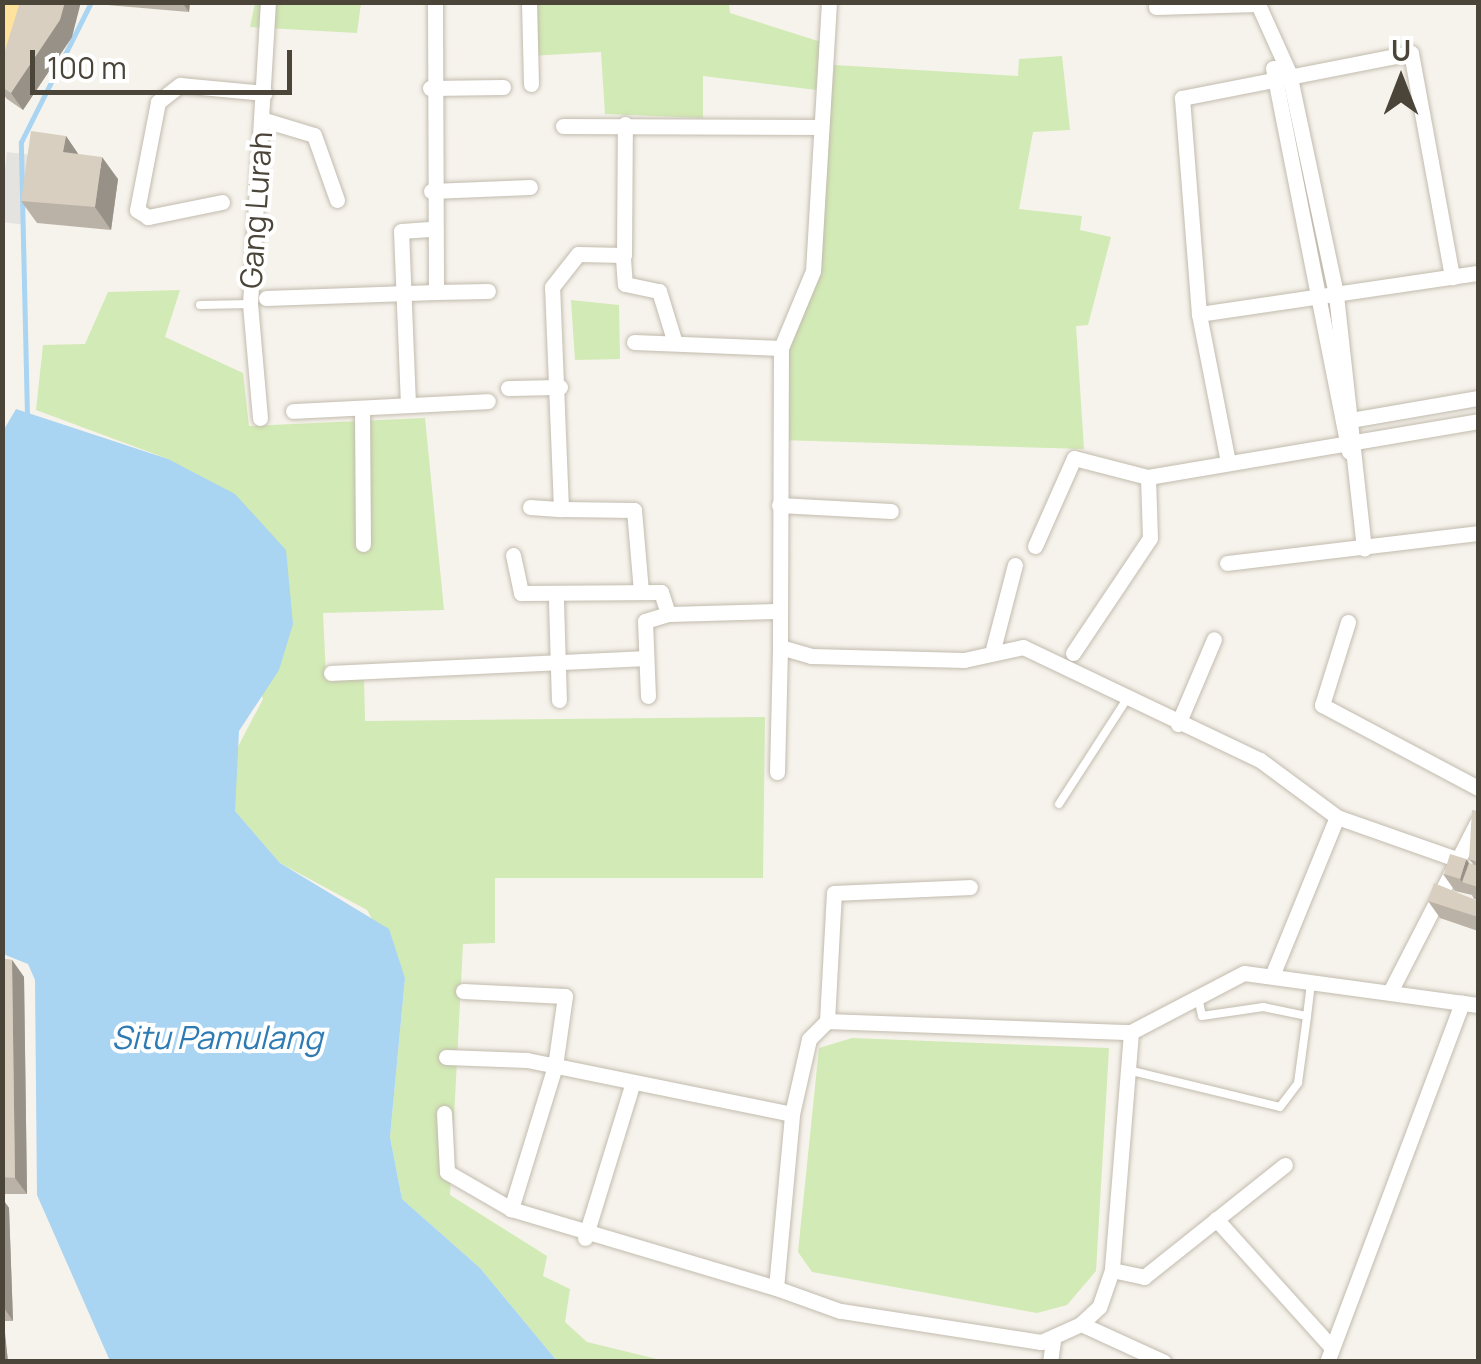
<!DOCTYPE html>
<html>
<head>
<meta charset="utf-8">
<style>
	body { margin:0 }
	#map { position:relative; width:1481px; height:1364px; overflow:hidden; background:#f6f3ec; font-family:Manrope,sans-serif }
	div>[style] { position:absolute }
	.green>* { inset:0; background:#d2eab5 }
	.parking>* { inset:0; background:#e5e3e0; transform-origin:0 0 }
	.water>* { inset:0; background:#a9d4f2 }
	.stream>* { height:5px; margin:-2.5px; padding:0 2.5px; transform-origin:2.5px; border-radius:2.5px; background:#a9d4f2 }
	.roads { filter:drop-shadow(0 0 2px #c2bbae) drop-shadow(0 0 2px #c2bbae) }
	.service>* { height:8px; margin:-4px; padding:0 4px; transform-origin:4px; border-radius:4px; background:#fff }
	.minor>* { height:15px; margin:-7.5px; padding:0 7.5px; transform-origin:7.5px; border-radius:7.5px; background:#fff }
	.primary>* { height:25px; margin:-12.5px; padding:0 12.5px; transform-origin:12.5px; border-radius:12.5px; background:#ffe39c }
	.wall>* { inset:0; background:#bab2a6 }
	.shaded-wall>* { inset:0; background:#979187 }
	.building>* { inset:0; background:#d8cfc1; transform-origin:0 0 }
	span { translate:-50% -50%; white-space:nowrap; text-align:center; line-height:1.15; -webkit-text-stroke:8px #fff; paint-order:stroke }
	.street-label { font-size:30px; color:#4b4439 }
	.water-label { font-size:32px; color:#2e7ab2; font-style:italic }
	.frame { position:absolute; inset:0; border:5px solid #4b4439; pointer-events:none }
	.north { position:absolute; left:1351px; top:30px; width:100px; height:100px; -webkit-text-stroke:8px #fff; paint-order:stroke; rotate:0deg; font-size:28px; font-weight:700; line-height:40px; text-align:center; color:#4b4439 }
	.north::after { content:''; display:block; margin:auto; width:35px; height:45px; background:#4b4439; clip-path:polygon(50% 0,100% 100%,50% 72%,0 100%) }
	.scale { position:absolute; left:30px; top:50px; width:262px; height:45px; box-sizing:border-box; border:5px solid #4b4439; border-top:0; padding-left:12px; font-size:30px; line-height:35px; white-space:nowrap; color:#4b4439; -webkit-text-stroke:8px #fff; paint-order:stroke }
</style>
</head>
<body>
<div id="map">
	<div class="green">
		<i style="clip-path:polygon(530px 2px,729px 3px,730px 13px,824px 43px,816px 90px,703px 76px,703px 118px,605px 114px,601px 52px,529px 56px)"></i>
		<i style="clip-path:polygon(255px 3px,361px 3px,357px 33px,250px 27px)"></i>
		<i style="clip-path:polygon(1062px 56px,1070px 130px,1033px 132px,1019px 209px,1082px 216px,1080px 230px,1111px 237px,1088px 325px,1076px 326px,1084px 449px,779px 440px,784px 349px,818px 264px,834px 65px,1018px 76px,1019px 59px)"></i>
		<i style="clip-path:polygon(180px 290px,165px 337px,243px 373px,249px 426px,425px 418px,444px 610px,323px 613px,326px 676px,364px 677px,365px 721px,765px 717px,763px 878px,495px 878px,495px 943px,463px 944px,450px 1195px,547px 1256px,543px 1276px,570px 1289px,565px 1322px,587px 1342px,665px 1361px,557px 1361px,480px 1268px,402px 1199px,390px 1137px,405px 978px,367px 910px,280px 863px,235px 811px,232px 758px,263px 699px,168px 459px,36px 410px,43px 345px,85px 344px,108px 292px)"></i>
		<i style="clip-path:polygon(571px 300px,619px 305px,620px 359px,575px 360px)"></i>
		<i style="clip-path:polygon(852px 1038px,1109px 1048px,1096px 1271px,1067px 1305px,1037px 1313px,812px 1272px,798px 1252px,819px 1048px)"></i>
	</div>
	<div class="parking">
		<i style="left:7px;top:152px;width:24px;height:70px;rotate:7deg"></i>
	</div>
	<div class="water">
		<i style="clip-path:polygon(16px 409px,168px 459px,235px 494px,286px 550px,293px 624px,279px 670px,239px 731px,235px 811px,280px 863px,389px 929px,405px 978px,390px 1137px,402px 1199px,480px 1268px,557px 1361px,110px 1361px,37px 1195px,35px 980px,28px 964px,3px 954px,2px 433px)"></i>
	</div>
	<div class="stream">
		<i style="left:27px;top:416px;width:274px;rotate:-91.3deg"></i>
		<i style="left:21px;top:142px;width:157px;rotate:-63.4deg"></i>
	</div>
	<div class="roads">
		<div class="service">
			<i style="left:200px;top:305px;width:50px;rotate:-1.1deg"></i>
			<i style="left:1059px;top:804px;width:125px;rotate:-57.1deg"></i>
			<i style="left:1198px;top:997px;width:19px;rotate:78deg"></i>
			<i style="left:1202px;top:1016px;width:62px;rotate:-8.4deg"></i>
			<i style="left:1263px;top:1007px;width:45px;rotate:11.6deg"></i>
			<i style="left:1307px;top:1016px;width:34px;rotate:-83deg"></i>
			<i style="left:1128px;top:1070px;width:156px;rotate:13.7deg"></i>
			<i style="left:1280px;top:1107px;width:30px;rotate:-53deg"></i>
			<i style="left:1298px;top:1083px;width:68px;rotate:-82.3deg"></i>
		</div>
		<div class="minor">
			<i style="left:435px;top:2px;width:290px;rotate:89.8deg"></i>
			<i style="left:436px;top:292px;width:52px;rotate:-1.1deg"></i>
			<i style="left:529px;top:2px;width:82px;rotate:88.6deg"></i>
			<i style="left:829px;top:2px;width:269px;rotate:93.4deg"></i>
			<i style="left:813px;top:271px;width:83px;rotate:112.6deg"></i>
			<i style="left:781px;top:348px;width:299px;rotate:90.2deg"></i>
			<i style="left:780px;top:647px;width:32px;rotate:16deg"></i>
			<i style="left:811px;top:656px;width:153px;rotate:1.5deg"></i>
			<i style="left:964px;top:660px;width:60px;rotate:-12.4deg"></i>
			<i style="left:1023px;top:647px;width:263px;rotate:25.5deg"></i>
			<i style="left:1260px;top:760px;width:96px;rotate:36.5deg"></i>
			<i style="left:1337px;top:817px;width:126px;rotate:19.4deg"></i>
			<i style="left:1257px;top:2px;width:78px;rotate:65.7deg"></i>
			<i style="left:1289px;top:73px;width:227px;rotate:78deg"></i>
			<i style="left:1336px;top:295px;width:255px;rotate:83.7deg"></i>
			<i style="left:1156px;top:7px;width:101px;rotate:-1.7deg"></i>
			<i style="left:1273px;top:68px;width:391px;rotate:78.8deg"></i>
			<i style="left:430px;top:88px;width:73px;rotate:-0.8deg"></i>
			<i style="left:261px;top:119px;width:55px;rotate:16.8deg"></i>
			<i style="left:314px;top:135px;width:69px;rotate:70.5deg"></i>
			<i style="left:563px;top:126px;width:253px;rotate:0.2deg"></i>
			<i style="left:431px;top:191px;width:99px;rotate:-2.3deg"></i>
			<i style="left:222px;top:202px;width:76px;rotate:168.5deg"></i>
			<i style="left:148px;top:217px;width:13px;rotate:-148deg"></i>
			<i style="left:137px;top:210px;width:110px;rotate:-79deg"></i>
			<i style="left:158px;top:102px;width:28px;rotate:-38deg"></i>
			<i style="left:180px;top:85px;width:85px;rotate:5.4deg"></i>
			<i style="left:623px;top:258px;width:26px;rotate:86deg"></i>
			<i style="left:625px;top:284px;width:35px;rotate:12deg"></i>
			<i style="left:659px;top:291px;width:54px;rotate:72.9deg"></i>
			<i style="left:266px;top:298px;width:170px;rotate:-2deg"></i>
			<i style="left:1199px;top:314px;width:282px;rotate:-8.4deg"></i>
			<i style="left:634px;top:342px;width:147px;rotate:2.3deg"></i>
			<i style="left:508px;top:388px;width:52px;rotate:-1.1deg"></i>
			<i style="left:408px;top:405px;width:174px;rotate:-92.3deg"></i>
			<i style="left:401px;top:231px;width:32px;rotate:-4deg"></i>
			<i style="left:362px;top:408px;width:136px;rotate:89.6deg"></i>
			<i style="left:293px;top:411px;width:195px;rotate:-2.9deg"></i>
			<i style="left:260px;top:418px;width:114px;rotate:-95deg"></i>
			<i style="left:250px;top:304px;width:303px;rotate:-86.6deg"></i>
			<i style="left:1350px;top:420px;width:130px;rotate:-9.8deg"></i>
			<i style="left:1228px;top:462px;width:151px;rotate:-101.1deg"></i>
			<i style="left:1199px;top:314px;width:217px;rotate:-94.5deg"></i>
			<i style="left:1182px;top:98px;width:233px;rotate:-11.1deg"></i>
			<i style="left:1411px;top:53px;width:228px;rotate:79.6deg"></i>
			<i style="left:779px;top:505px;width:112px;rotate:3.1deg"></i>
			<i style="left:530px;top:507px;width:31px;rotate:4deg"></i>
			<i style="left:561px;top:509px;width:222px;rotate:-92.3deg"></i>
			<i style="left:552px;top:287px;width:42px;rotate:-51.8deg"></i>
			<i style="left:578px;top:254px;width:46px;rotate:1.2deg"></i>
			<i style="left:624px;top:255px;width:131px;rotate:-89.6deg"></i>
			<i style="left:561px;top:509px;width:73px;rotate:0.8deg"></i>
			<i style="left:634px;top:510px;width:82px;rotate:85.1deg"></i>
			<i style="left:1035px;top:546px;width:96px;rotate:-66.1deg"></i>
			<i style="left:1074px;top:458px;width:76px;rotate:14.4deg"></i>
			<i style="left:513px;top:555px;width:39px;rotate:78deg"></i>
			<i style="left:521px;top:593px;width:140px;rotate:-0.4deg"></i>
			<i style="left:661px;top:592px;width:23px;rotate:72deg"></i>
			<i style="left:668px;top:614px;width:109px;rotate:-1.6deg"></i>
			<i style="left:1227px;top:563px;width:253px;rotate:-6.8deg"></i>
			<i style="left:556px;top:601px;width:99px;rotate:88.3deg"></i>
			<i style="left:1348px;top:622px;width:87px;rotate:107.4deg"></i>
			<i style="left:1322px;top:705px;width:177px;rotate:28deg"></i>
			<i style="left:992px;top:653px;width:91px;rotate:-75.4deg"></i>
			<i style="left:1073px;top:653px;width:138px;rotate:-56.2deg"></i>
			<i style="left:1150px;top:538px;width:61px;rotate:-91.9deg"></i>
			<i style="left:1148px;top:477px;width:335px;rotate:-9.6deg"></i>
			<i style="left:331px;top:673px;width:314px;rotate:-2.7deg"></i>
			<i style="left:648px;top:696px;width:75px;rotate:-92.3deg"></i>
			<i style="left:645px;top:621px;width:24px;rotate:-17deg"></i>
			<i style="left:1178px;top:724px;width:92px;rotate:-67deg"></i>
			<i style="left:777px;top:772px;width:125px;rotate:-88.6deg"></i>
			<i style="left:1274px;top:971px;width:166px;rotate:-67.8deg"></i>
			<i style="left:1391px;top:990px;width:190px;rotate:-62.8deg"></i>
			<i style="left:463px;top:991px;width:102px;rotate:2.8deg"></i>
			<i style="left:565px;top:996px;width:71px;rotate:98.1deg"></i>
			<i style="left:555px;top:1066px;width:150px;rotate:107.1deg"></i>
			<i style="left:827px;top:1021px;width:304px;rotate:2.1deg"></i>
			<i style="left:1131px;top:1032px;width:239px;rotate:94.6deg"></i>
			<i style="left:1112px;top:1270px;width:39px;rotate:109deg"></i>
			<i style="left:1099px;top:1307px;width:25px;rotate:137deg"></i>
			<i style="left:1081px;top:1324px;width:44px;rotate:155.8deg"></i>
			<i style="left:1041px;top:1342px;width:203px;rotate:-171.2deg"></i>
			<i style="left:840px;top:1311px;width:68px;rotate:-160.2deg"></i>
			<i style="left:776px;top:1288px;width:175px;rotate:-84.7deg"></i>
			<i style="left:792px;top:1114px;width:77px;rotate:-77.2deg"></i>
			<i style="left:809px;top:1039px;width:25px;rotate:-45deg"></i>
			<i style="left:827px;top:1021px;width:128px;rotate:-86.9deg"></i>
			<i style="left:834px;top:893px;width:136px;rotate:-2.5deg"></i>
			<i style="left:1131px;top:1032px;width:127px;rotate:-27.6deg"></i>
			<i style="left:1244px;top:973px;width:236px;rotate:7.8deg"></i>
			<i style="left:446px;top:1057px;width:81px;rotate:2.1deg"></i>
			<i style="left:527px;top:1060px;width:270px;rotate:11.5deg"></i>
			<i style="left:444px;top:1113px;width:59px;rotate:87.1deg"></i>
			<i style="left:447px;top:1172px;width:74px;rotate:30deg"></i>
			<i style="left:511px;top:1209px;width:277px;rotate:16.6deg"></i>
			<i style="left:1216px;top:1219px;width:173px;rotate:48deg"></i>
			<i style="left:585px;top:1238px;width:160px;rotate:-72.9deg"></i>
			<i style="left:1112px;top:1270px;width:33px;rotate:12deg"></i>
			<i style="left:1144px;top:1277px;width:180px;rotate:-38.5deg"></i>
			<i style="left:1081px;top:1324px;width:91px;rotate:24.6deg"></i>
			<i style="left:1050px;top:1362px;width:21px;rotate:-82deg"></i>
			<i style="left:1327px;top:1362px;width:384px;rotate:-69.4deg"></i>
		</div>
		<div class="primary">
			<i style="left:2px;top:42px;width:43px;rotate:-68.2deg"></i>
		</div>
	</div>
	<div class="wall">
		<i style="clip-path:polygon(106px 2px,190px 2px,189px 12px,107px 5px)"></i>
		<i style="clip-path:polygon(72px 37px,23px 110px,7px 99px,2px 93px,2px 60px)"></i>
		<i style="clip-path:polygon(66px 136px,78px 154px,118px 179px,111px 230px,37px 223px,21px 201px)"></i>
		<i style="clip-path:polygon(1478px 811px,1478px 900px,1474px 899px,1472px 895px,1455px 891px,1443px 874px,1473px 864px,1469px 859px)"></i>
		<i style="clip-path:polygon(1428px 901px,1478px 901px,1478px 931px,1440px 918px)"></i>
		<i style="clip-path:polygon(2px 959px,12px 960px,24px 977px,27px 1194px,2px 1194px)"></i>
		<i style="clip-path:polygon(2px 1198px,9px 1208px,13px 1321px,3px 1321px,8px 1362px,2px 1362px)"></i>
	</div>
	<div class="shaded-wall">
		<i style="clip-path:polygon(65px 2px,81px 2px,72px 37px,23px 110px,11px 93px)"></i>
		<i style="clip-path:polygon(182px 2px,190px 2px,189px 12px)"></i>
		<i style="clip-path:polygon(66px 136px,81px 158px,63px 152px)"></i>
		<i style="clip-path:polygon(102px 157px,118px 179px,111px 230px,95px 207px)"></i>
		<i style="clip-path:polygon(1466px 859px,1478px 876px,1462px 882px,1471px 896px,1460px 879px)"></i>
		<i style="clip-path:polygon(12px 960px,24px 977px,27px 1194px,15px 1178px)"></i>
		<i style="clip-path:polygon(2px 1198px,9px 1208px,13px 1321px,2px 1305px)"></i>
		<i style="clip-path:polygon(2px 1321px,4px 1323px,8px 1362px,2px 1362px)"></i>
	</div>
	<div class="building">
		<i style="clip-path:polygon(20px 2px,65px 2px,60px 20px,11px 93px,2px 87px,2px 60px)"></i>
		<i style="clip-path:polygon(31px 131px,66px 136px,63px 152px,102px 157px,95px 207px,21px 201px)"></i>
		<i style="clip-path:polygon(1472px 810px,1478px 811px,1478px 862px,1469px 859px)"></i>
		<i style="left:1450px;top:854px;width:17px;height:21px;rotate:17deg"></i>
		<i style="clip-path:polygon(1469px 863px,1478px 866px,1478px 887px,1462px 882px)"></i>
		<i style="clip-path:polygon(1434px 883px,1478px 901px,1478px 917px,1428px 901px)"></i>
		<i style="clip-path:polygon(2px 959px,12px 960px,15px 1178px,2px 1177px)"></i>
	</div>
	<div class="street-label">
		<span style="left:256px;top:210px;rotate:-86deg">Gang Lurah</span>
	</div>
	<div class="water-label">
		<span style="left:217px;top:1037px">Situ Pamulang</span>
	</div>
	<div class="frame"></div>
	<div class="north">U</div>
	<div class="scale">100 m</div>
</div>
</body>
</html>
